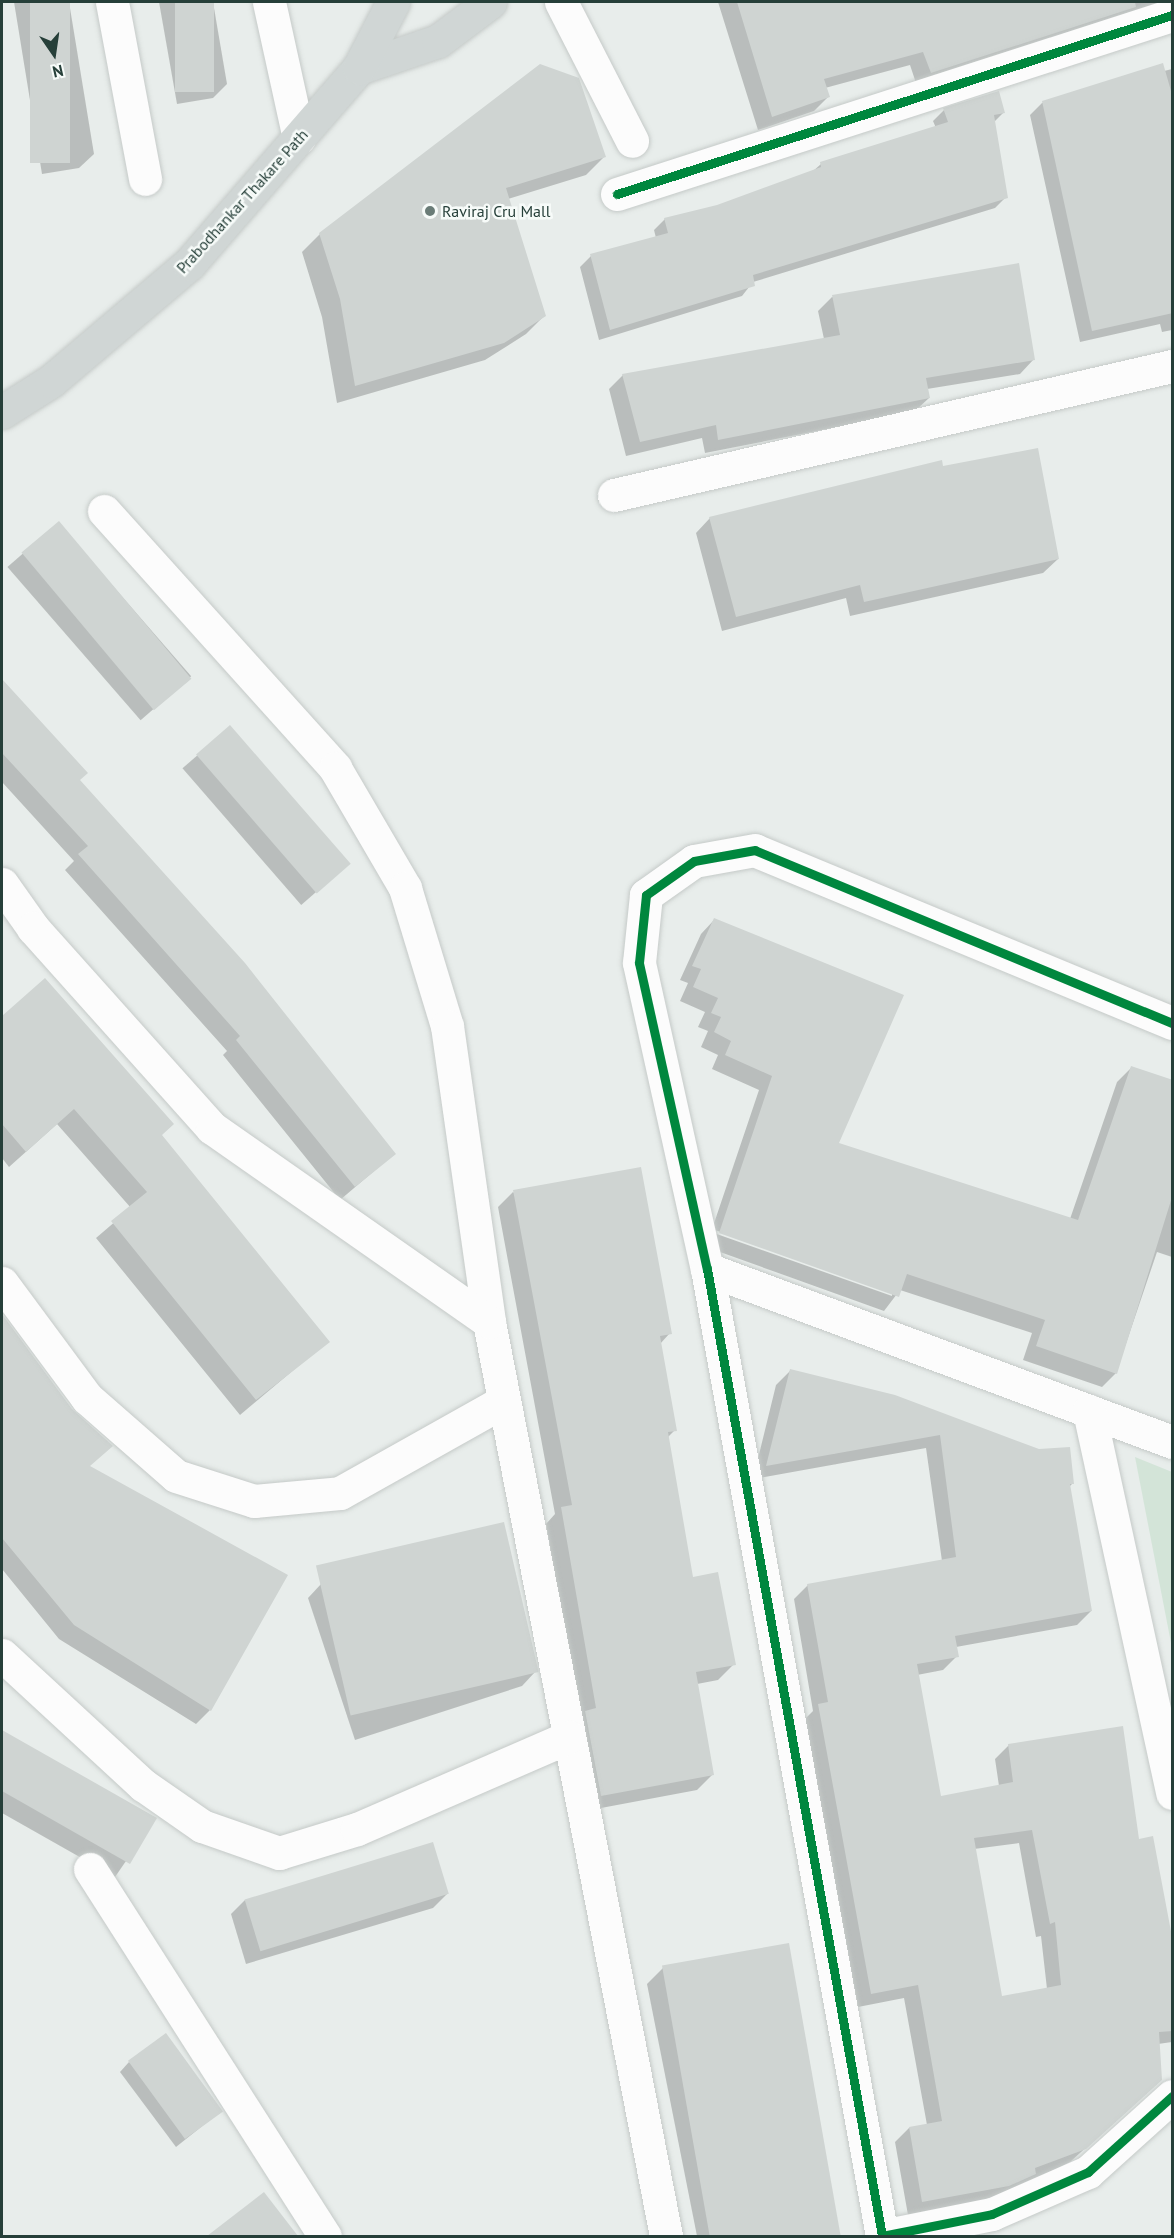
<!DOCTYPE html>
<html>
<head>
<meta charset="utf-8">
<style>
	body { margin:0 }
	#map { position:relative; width:1174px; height:2238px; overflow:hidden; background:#e8edeb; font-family:"PT Sans",sans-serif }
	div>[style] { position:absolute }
	.green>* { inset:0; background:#d3e4d8 }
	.shadow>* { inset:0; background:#0003; transform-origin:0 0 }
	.building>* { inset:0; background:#cfd4d2; transform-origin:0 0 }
	.roads { filter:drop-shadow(0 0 2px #c5cac8) drop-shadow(0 0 2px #c5cac8) }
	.minor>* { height:33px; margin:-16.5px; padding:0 16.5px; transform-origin:16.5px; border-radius:16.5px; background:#fcfcfc }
	.major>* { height:33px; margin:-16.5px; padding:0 16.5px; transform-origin:16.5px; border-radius:16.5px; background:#d0d6d5 }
	.cycleway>* { height:9px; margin:-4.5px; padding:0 4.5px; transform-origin:4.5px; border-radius:4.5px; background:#00873e }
	.dots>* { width:16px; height:16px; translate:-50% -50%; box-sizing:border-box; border:3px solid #f7fbf9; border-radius:50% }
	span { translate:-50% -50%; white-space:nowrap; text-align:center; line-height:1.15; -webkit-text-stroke:5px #f7fbf9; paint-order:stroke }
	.street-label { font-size:16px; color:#263f39 }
	.poi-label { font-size:16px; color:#263f39 }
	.left { translate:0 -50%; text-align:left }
	.frame { position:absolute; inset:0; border:3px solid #263f39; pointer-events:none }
	.north { position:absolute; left:24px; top:24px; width:60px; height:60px; -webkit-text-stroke:4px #f7fbf9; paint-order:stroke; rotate:167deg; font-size:16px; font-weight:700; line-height:24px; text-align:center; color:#263f39 }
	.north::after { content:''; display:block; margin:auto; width:21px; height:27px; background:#263f39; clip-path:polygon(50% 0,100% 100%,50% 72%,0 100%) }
</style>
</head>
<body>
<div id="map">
	<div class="green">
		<i style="clip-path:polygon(1135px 1457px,1172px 1472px,1172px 1648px)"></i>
	</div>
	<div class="shadow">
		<i style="clip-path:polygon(14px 2px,69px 2px,94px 154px,79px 168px,42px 174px)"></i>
		<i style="clip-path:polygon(159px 2px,213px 2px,227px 84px,213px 98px,177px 104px)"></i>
		<i style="clip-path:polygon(718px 2px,1162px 2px,917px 86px,910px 65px,825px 88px,828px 97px,814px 111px,758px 130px)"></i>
		<i style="clip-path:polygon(1162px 65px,1164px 71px,1172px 69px,1172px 330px,1162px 332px,1160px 324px,1080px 342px,1030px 115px,1042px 103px)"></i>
		<i style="clip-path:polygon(944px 110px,1004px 112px,993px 123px,1006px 197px,995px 208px,753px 282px,742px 296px,599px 340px,580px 267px,591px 256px,656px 238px,654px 230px,665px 219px,717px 206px,812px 172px,821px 164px,936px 128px,933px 121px)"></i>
		<i style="clip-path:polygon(604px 157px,586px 175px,508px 199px,544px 316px,526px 334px,485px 360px,337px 403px,322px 317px,302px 252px,320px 234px)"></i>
		<i style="clip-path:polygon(832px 297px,1034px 359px,1020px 374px,927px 389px,929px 398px,914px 412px,705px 453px,702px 438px,626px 456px,609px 389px,623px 375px,824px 339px,818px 311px)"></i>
		<i style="clip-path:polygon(942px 467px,1058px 559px,1043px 573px,850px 616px,846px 598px,722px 631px,696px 533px,710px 518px)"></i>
		<i style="left:58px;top:523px;width:203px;height:67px;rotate:49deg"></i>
		<i style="clip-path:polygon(2px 682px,86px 773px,78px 781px,394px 1154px,340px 1200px,223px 1055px,227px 1051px,65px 870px,74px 861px,2px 782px)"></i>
		<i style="left:230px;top:727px;width:181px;height:63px;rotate:49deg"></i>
		<i style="clip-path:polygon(evenodd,714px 920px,837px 1144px,1070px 1219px,1117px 1082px,1131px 1068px,1172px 1082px,1172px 1257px,1157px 1252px,1116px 1373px,1102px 1387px,1023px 1360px,1032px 1333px,900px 1290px,884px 1311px,706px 1247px,759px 1090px,712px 1069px,718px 1055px,701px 1047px,708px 1031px,698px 1027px,705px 1012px,680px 1001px,688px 983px,680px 980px,701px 934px,714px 920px,712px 1229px,892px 1293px,892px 1296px,711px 1232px,712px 1229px)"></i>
		<i style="clip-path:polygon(45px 980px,160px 1135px,328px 1341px,240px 1415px,96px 1238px,131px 1208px,57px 1124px,9px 1167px,2px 1158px,2px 1018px)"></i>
		<i style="clip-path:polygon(513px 1192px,670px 1333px,660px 1344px,675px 1430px,667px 1438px,692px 1579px,734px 1664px,718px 1680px,697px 1684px,713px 1774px,697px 1790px,585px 1811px,580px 1718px,546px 1524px,555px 1514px,498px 1207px)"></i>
		<i style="clip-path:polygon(2px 1318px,71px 1410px,89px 1467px,210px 1710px,196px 1724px,59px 1639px,2px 1569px)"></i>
		<i style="clip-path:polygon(evenodd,790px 1371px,1073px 1483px,1069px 1487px,1091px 1611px,1077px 1625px,956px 1647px,957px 1656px,943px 1670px,917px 1675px,939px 1798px,999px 1786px,995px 1759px,1009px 1745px,1138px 1841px,1172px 1951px,1172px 2042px,1158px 2044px,1161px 2080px,1070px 2162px,994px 2200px,908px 2215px,895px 2142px,909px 2128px,927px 2125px,904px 1998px,858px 2007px,805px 1719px,813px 1711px,794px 1599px,808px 1585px,942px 1561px,926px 1448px,753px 1479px,776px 1385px,790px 1371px,1019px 1843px,1036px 1937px,1041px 1936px,1047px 1989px,1001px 1997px,974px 1849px,1019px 1843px)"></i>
		<i style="clip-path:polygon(322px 1583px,536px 1671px,522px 1686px,355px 1740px,308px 1598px)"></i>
		<i style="clip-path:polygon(2px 1732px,155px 1819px,115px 1877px,2px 1813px)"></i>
		<i style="clip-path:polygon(447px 1894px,433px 1908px,246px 1964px,231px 1914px,245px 1900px)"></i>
		<i style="clip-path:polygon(788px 1945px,839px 2236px,697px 2236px,647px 1984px,663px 1968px)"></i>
		<i style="clip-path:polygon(129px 2062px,221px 2111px,176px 2147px,120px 2072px)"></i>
		<i style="clip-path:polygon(264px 2194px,296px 2236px,212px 2236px,222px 2227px)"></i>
	</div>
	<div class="building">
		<i style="left:30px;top:2px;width:40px;height:161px"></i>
		<i style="left:175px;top:2px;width:39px;height:90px"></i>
		<i style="clip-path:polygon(737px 2px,1135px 2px,1136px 7px,931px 73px,923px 52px,824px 79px,830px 97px,772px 117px)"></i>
		<i style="clip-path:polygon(1163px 63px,1173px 98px,1173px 313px,1092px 331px,1042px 101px)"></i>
		<i style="clip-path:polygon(540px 64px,579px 78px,606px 157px,506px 188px,546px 316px,504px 343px,355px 386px,340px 299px,319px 233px)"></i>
		<i style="clip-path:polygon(999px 91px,1005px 113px,994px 115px,1008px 198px,753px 275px,755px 286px,610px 330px,590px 254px,668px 233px,664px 218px,717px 205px,821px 167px,820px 162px,948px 122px,943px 108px)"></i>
		<i style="clip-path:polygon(1019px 263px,1035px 360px,926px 378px,930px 398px,718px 440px,716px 425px,640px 442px,622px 374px,840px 335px,832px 295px)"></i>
		<i style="clip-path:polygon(1038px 448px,1059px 559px,864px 602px,860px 585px,736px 617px,709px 517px,942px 460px,943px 466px)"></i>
		<i style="left:59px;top:521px;width:206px;height:49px;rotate:50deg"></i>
		<i style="clip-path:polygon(2px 679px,88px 773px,80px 780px,245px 963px,396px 1154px,355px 1187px,236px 1040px,240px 1036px,78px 854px,88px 846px,2px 753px)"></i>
		<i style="left:230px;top:725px;width:184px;height:45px;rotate:49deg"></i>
		<i style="clip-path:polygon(714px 918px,904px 995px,839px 1143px,1078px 1220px,1131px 1066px,1173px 1080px,1173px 1194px,1117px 1374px,1036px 1346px,1045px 1320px,907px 1274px,899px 1297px,719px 1233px,772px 1076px,725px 1055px,731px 1041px,714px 1032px,721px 1017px,711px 1013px,718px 998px,693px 987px,701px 969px,692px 966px)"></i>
		<i style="clip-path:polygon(45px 978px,174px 1124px,162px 1135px,330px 1342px,256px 1400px,111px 1221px,147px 1192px,74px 1109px,26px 1152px,2px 1124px,2px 1016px)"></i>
		<i style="clip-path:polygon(641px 1167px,672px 1334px,660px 1336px,677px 1431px,668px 1432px,693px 1577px,718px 1572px,736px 1665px,696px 1672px,714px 1775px,601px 1796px,585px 1711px,596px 1708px,561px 1507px,572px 1505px,513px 1190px)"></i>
		<i style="clip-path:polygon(2px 1314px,72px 1409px,113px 1446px,90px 1466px,288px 1575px,211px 1711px,74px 1625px,2px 1538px)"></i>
		<i style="clip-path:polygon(evenodd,790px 1369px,895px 1395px,1039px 1449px,1070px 1447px,1074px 1484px,1070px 1484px,1092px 1611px,955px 1636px,959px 1657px,917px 1664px,941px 1796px,1013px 1782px,1008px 1744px,1123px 1726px,1139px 1839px,1153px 1836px,1173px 1942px,1173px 2031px,1159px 2032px,1162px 2080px,1086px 2149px,1035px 2168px,1036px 2174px,1009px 2186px,922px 2202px,909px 2127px,942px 2121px,918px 1985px,871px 1994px,818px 1704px,828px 1702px,807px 1584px,956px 1557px,940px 1435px,766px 1466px,790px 1369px,1032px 1830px,1050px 1924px,1055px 1922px,1061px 1985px,1002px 1996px,974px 1838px,1032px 1830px)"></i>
		<i style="left:504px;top:1522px;width:154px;height:193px;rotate:77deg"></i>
		<i style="clip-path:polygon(2px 1730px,157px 1818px,130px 1864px,2px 1791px)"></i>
		<i style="left:433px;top:1842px;width:54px;height:197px;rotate:73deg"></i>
		<i style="left:789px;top:1943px;width:298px;height:129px;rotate:80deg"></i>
		<i style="left:166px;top:2033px;width:97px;height:47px;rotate:54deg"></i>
		<i style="clip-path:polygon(264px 2192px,298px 2236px,207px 2236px)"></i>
	</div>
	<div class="roads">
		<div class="minor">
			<i style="left:112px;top:2px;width:180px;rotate:79.4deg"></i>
			<i style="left:269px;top:2px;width:139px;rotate:77.6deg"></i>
			<i style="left:561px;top:2px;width:156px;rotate:62.9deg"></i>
			<i style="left:617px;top:194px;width:583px;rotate:-17.88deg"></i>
			<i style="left:614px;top:495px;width:573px;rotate:-13.02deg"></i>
			<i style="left:104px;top:511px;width:346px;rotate:48deg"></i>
			<i style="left:335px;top:768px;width:139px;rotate:59.7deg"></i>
			<i style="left:405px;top:888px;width:144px;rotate:73.1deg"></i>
			<i style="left:447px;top:1026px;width:299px;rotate:81.9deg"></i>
			<i style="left:489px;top:1322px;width:931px;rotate:79.04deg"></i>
			<i style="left:2px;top:884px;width:54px;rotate:54.8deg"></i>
			<i style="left:33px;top:928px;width:268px;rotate:48.2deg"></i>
			<i style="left:212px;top:1128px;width:338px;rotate:35deg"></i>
			<i style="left:1172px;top:1023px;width:451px;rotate:-157.5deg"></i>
			<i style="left:755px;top:850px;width:62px;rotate:169.8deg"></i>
			<i style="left:694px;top:861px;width:59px;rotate:144.7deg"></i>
			<i style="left:646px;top:895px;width:68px;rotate:95.9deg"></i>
			<i style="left:639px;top:963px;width:313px;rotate:77.5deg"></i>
			<i style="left:707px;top:1269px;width:983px;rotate:79.74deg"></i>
			<i style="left:882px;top:2236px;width:112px;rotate:-11.3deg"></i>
			<i style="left:992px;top:2214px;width:105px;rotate:-23.6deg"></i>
			<i style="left:1088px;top:2172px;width:113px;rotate:-42.1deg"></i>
			<i style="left:707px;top:1269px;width:496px;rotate:20.4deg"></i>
			<i style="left:2px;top:1283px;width:143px;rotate:53.5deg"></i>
			<i style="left:87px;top:1398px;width:118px;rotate:41.2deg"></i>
			<i style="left:176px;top:1476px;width:82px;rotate:17.8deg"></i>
			<i style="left:254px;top:1501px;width:86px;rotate:-5.3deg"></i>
			<i style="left:340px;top:1493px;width:188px;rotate:-29.3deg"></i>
			<i style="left:1089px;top:1411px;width:391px;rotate:77.7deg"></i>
			<i style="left:2px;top:1655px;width:192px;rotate:42.7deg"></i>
			<i style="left:143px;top:1785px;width:72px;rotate:34.8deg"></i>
			<i style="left:202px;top:1826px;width:82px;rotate:19.3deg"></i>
			<i style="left:279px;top:1853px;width:82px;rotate:-17.1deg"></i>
			<i style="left:357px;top:1829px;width:231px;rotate:-23.5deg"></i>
			<i style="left:90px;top:1869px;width:436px;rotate:57.4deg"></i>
		</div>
		<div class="major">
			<i style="left:359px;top:68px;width:83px;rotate:-18.9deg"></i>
			<i style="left:438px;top:41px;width:65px;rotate:-36.9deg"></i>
			<i style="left:2px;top:412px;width:58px;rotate:-32.3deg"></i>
			<i style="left:51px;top:381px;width:181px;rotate:-40.3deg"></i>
			<i style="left:189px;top:264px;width:259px;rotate:-49.1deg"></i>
			<i style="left:359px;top:68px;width:74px;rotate:-62.7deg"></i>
		</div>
	</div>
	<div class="cycleway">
		<i style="left:617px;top:194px;width:583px;rotate:-17.88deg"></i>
		<i style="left:1172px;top:1023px;width:451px;rotate:-157.5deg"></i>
		<i style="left:755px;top:850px;width:62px;rotate:169.8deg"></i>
		<i style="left:694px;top:861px;width:59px;rotate:144.7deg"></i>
		<i style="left:646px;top:895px;width:68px;rotate:95.9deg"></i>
		<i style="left:639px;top:963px;width:313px;rotate:77.5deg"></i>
		<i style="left:707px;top:1269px;width:983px;rotate:79.74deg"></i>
		<i style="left:882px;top:2236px;width:112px;rotate:-11.3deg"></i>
		<i style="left:992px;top:2214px;width:105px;rotate:-23.6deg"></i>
		<i style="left:1088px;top:2172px;width:113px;rotate:-42.1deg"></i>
	</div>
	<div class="dots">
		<i style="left:430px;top:211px;background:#6a7c77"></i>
	</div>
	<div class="street-label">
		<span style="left:242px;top:201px;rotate:-48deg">Prabodhankar Thakare Path</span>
	</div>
	<div class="poi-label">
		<span class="left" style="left:442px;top:211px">Raviraj Cru Mall</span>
	</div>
	<div class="frame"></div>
	<div class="north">N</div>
</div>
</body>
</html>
